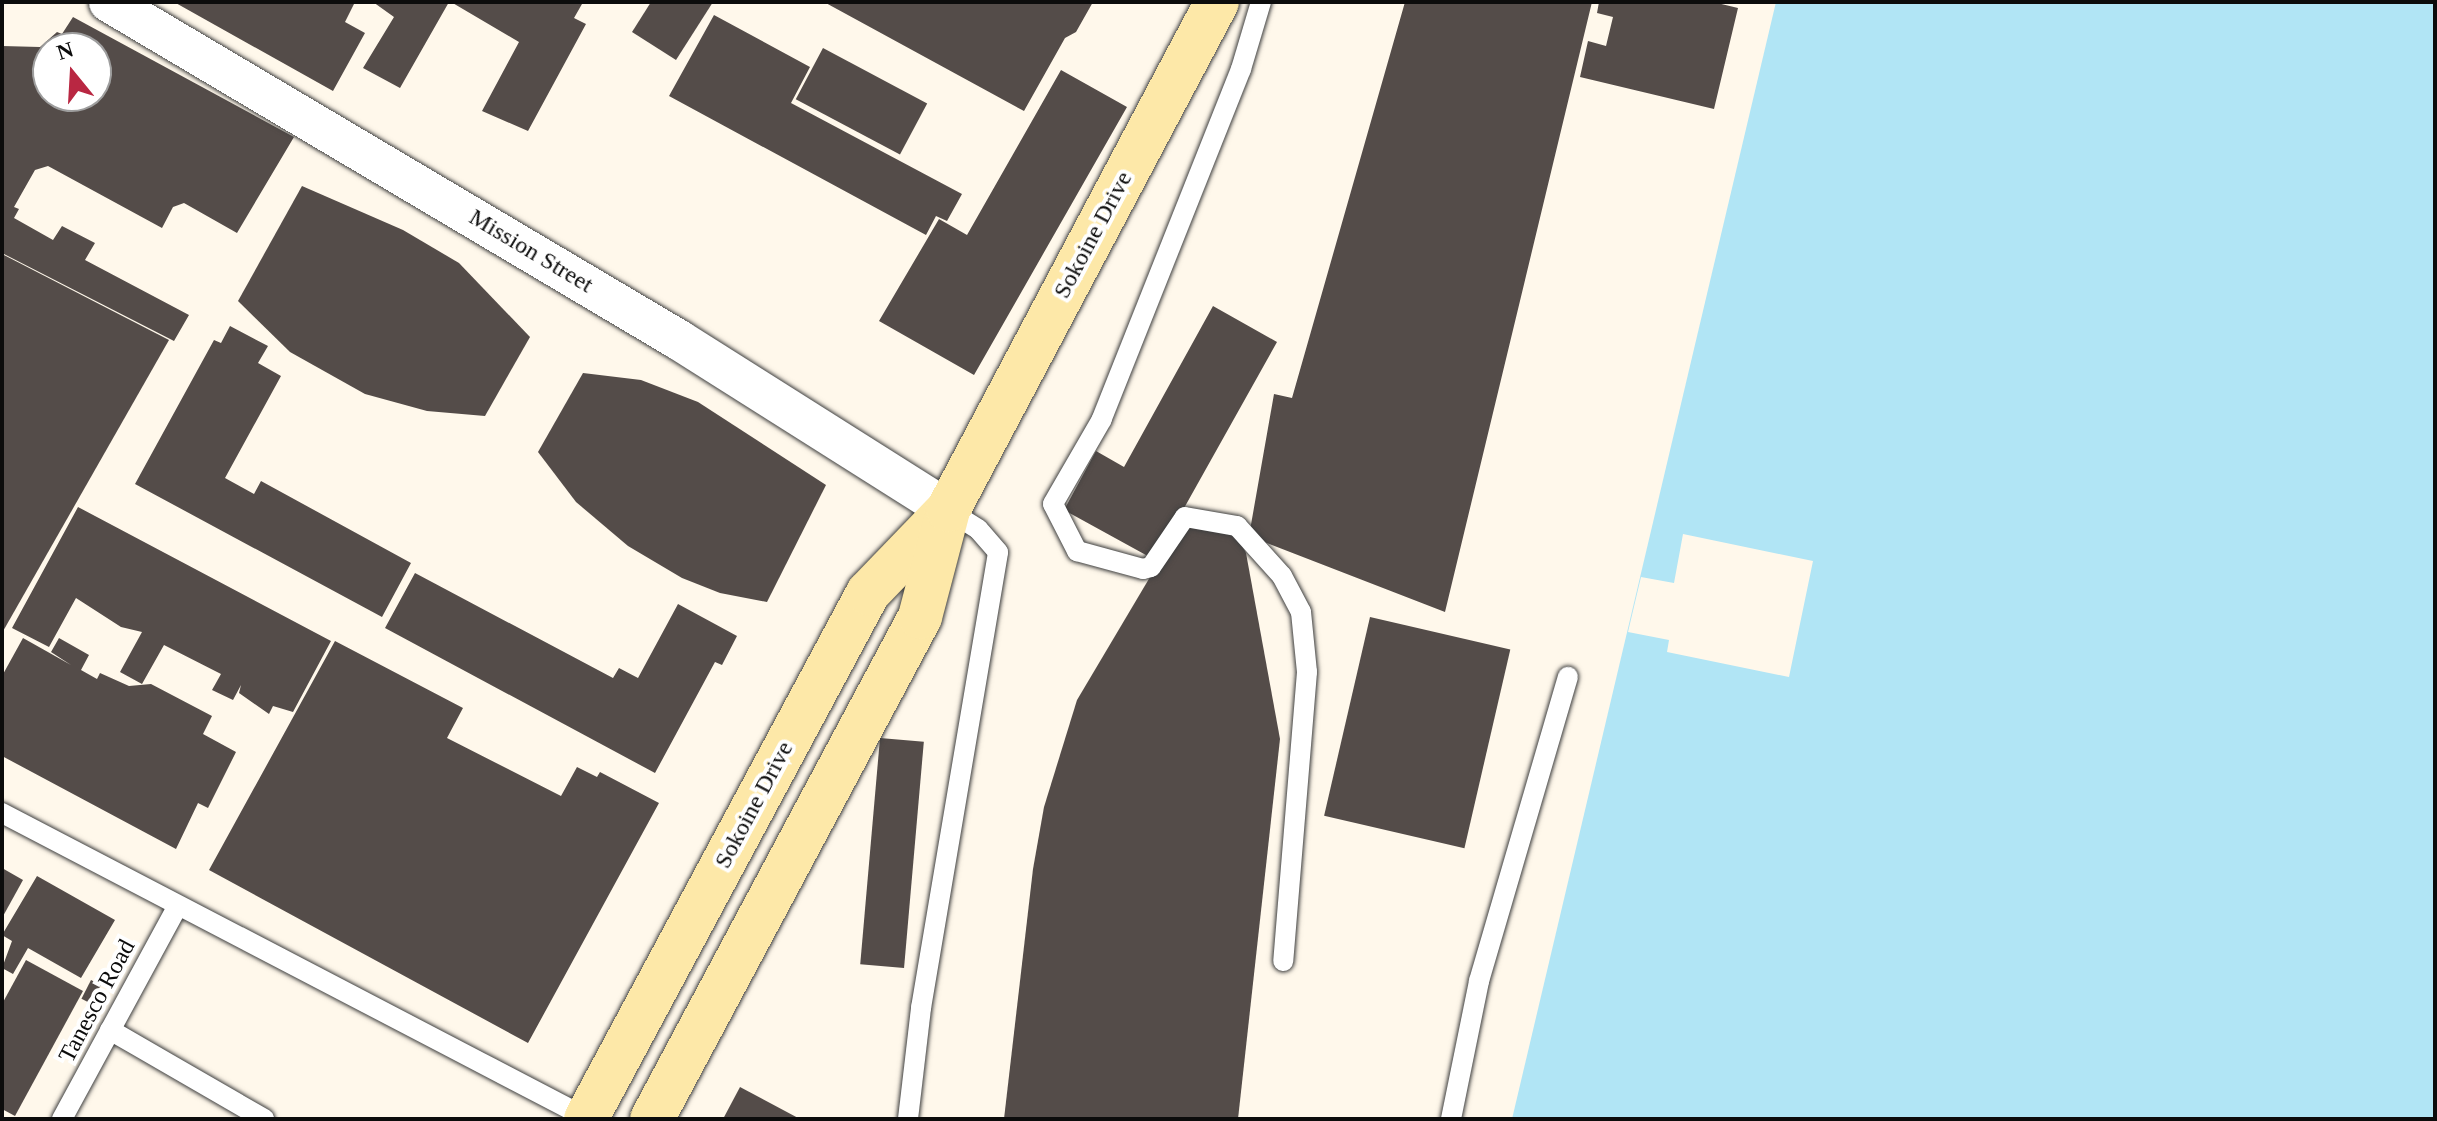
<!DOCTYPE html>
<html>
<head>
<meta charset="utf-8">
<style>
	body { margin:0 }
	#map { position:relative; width:2437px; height:1121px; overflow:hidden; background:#fff8eb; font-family:"Times New Roman",serif }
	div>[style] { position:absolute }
	.water>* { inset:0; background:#b1e5f5 }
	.pier>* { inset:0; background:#fff8eb }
	.building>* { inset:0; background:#544c49; transform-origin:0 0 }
	.roads { filter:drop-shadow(0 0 2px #3f3f3f) drop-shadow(0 0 2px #3f3f3f) }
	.lane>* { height:20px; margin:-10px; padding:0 10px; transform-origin:10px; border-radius:10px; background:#fff }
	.street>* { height:40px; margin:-20px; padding:0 20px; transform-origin:20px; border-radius:20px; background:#fff }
	.secondary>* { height:44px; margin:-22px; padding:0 22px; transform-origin:22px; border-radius:22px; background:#fde8a8 }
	span { translate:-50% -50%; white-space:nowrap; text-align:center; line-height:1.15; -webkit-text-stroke:8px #fff; paint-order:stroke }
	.street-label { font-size:24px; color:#0c0c0c }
	.frame { position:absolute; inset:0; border:4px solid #0c0c0c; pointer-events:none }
	.north { position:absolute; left:32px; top:32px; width:80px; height:80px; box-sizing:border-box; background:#fff; border:2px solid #9e9e9e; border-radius:50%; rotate:342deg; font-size:22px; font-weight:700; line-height:32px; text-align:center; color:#0c0c0c }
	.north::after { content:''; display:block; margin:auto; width:28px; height:36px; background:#b92742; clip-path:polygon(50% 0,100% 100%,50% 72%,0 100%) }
</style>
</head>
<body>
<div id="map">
	<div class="water">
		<i style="clip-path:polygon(1776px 2px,2435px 2px,2435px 1119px,1512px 1119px)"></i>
	</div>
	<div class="pier">
		<i style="clip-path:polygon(1683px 534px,1813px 561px,1789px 677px,1667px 652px,1669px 640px,1628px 632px,1641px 577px,1674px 583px)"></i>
	</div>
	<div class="building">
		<i style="clip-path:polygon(174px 2px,355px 2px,345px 22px,365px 33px,333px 91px)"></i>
		<i style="clip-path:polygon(373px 2px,449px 2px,400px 88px,363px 68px,394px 17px)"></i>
		<i style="clip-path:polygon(451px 2px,582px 4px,574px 18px,586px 24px,528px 131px,482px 111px,519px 42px)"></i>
		<i style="clip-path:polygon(651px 2px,713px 2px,676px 60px,632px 32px)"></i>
		<i style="clip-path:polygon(824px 2px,962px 4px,1093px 2px,1076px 32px,1065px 38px,1024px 111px)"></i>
		<i style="clip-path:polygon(1405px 2px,1592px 2px,1445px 612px,1249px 536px,1274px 394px,1292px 398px)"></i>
		<i style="clip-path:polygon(1599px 2px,1713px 2px,1738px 8px,1714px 109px,1580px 77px,1588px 41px,1606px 46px,1613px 17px,1597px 13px)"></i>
		<i style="clip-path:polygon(714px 15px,810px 67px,791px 103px,962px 194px,947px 221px,936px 216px,926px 235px,669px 96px)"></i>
		<i style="clip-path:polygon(evenodd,73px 17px,294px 137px,237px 233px,184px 203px,173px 207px,162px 228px,48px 166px,35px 170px,14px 207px,19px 209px,14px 218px,53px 240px,62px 226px,95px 243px,85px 260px,189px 315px,174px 341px,2px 253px,2px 46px,40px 47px,57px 32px,62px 34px,73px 17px,48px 48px,96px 48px,96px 96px,48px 96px,48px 48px)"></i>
		<i style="left:823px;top:48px;width:118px;height:58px;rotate:28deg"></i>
		<i style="clip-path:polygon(1061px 70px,1127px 107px,974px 375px,879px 321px,939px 219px,967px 235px)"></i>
		<i style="clip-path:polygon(302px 186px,403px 230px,459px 263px,530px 337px,485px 416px,427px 411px,365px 394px,290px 352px,238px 301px)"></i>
		<i style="clip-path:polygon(2px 254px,169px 340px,2px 633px)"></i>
		<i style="clip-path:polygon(1213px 306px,1277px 342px,1155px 560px,1064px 510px,1096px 451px,1124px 467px)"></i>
		<i style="clip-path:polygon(230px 326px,268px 346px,258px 363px,281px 376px,225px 478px,254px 494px,261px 481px,411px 563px,382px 617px,135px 484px,214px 340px,221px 343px)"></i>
		<i style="clip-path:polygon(583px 373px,641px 380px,698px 402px,826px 485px,767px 602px,720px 593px,682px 578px,628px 546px,576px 502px,538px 452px)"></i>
		<i style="clip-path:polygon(78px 507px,331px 641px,293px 712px,273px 706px,269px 714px,239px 693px,241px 685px,233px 700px,212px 690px,221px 674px,164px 645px,142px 684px,120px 672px,142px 632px,121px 627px,76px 598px,49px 647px,12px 628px)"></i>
		<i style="clip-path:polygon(1201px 523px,1237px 535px,1246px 553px,1280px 739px,1238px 1119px,1004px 1119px,1033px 869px,1044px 807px,1077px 700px,1175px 535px)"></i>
		<i style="clip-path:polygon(415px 573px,613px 678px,619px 668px,638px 678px,678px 604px,737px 636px,722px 665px,715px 662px,655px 773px,385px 628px)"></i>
		<i style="left:1370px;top:617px;width:144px;height:204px;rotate:13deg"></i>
		<i style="clip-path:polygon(23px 638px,71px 665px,51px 652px,59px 638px,89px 655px,81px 670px,97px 679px,100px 673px,129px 686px,151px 684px,212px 716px,203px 734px,236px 752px,208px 808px,198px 803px,176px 849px,2px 756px,2px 676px)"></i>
		<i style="clip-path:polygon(335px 641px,463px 708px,447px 738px,561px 796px,577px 767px,597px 777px,600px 772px,659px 803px,528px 1043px,209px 870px)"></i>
		<i style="left:880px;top:738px;width:44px;height:227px;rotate:5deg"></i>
		<i style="clip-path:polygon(2px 868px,23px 880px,2px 918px)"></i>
		<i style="clip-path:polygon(37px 876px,115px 920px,81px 978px,28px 948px,13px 974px,2px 968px,12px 941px,2px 935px)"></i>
		<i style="clip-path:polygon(26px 960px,83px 991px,15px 1116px,2px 1109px,2px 1004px)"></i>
		<i style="left:91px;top:980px;width:11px;height:21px;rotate:27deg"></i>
		<i style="clip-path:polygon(740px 1087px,800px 1119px,723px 1119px)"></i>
	</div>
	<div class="roads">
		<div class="lane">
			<i style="left:1261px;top:2px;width:70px;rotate:106.6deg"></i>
			<i style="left:1241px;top:69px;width:377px;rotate:111.7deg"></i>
			<i style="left:1102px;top:419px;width:98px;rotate:120deg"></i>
			<i style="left:1053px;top:504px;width:53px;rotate:62.9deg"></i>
			<i style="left:1077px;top:551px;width:68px;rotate:15.3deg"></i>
			<i style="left:1143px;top:569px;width:8px;rotate:-14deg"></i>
			<i style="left:1151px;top:567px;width:60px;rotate:-55.8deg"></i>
			<i style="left:1185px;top:517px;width:53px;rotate:9.8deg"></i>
			<i style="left:1237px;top:526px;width:67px;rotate:48deg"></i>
			<i style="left:1282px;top:576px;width:41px;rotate:62.2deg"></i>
			<i style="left:1301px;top:612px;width:60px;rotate:84.3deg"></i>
			<i style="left:1307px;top:672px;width:290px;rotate:94.7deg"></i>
			<i style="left:2px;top:813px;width:660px;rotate:27.54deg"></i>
			<i style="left:110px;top:1030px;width:178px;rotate:30deg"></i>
			<i style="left:62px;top:1119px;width:241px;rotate:-61.5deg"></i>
			<i style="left:908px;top:1119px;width:112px;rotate:-83.3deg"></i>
			<i style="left:921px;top:1008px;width:462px;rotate:-80.4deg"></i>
			<i style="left:998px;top:552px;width:30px;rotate:-131deg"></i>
			<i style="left:978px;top:529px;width:36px;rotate:-148deg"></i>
			<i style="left:1451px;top:1119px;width:141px;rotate:-78.5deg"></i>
			<i style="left:1479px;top:981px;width:317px;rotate:-73.7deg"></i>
		</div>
		<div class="street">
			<i style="left:109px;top:2px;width:663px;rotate:30.67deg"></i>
			<i style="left:679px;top:340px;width:318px;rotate:32.3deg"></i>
		</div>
		<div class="secondary">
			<i style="left:586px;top:1119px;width:597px;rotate:-61.8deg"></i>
			<i style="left:868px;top:593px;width:112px;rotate:-46.1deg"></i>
			<i style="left:652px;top:1119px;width:569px;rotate:-61.9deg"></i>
			<i style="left:920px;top:617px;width:111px;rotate:-75.3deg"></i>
			<i style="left:948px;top:510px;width:575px;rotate:-62.1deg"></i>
		</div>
	</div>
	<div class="street-label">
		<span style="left:1093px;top:235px;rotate:-62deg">Sokoine Drive</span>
		<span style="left:531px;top:251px;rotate:31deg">Mission Street</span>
		<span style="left:754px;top:805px;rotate:-62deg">Sokoine Drive</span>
		<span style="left:97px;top:1001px;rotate:-62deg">Tanesco Road</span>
	</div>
	<div class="frame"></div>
	<div class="north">N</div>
</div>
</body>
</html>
